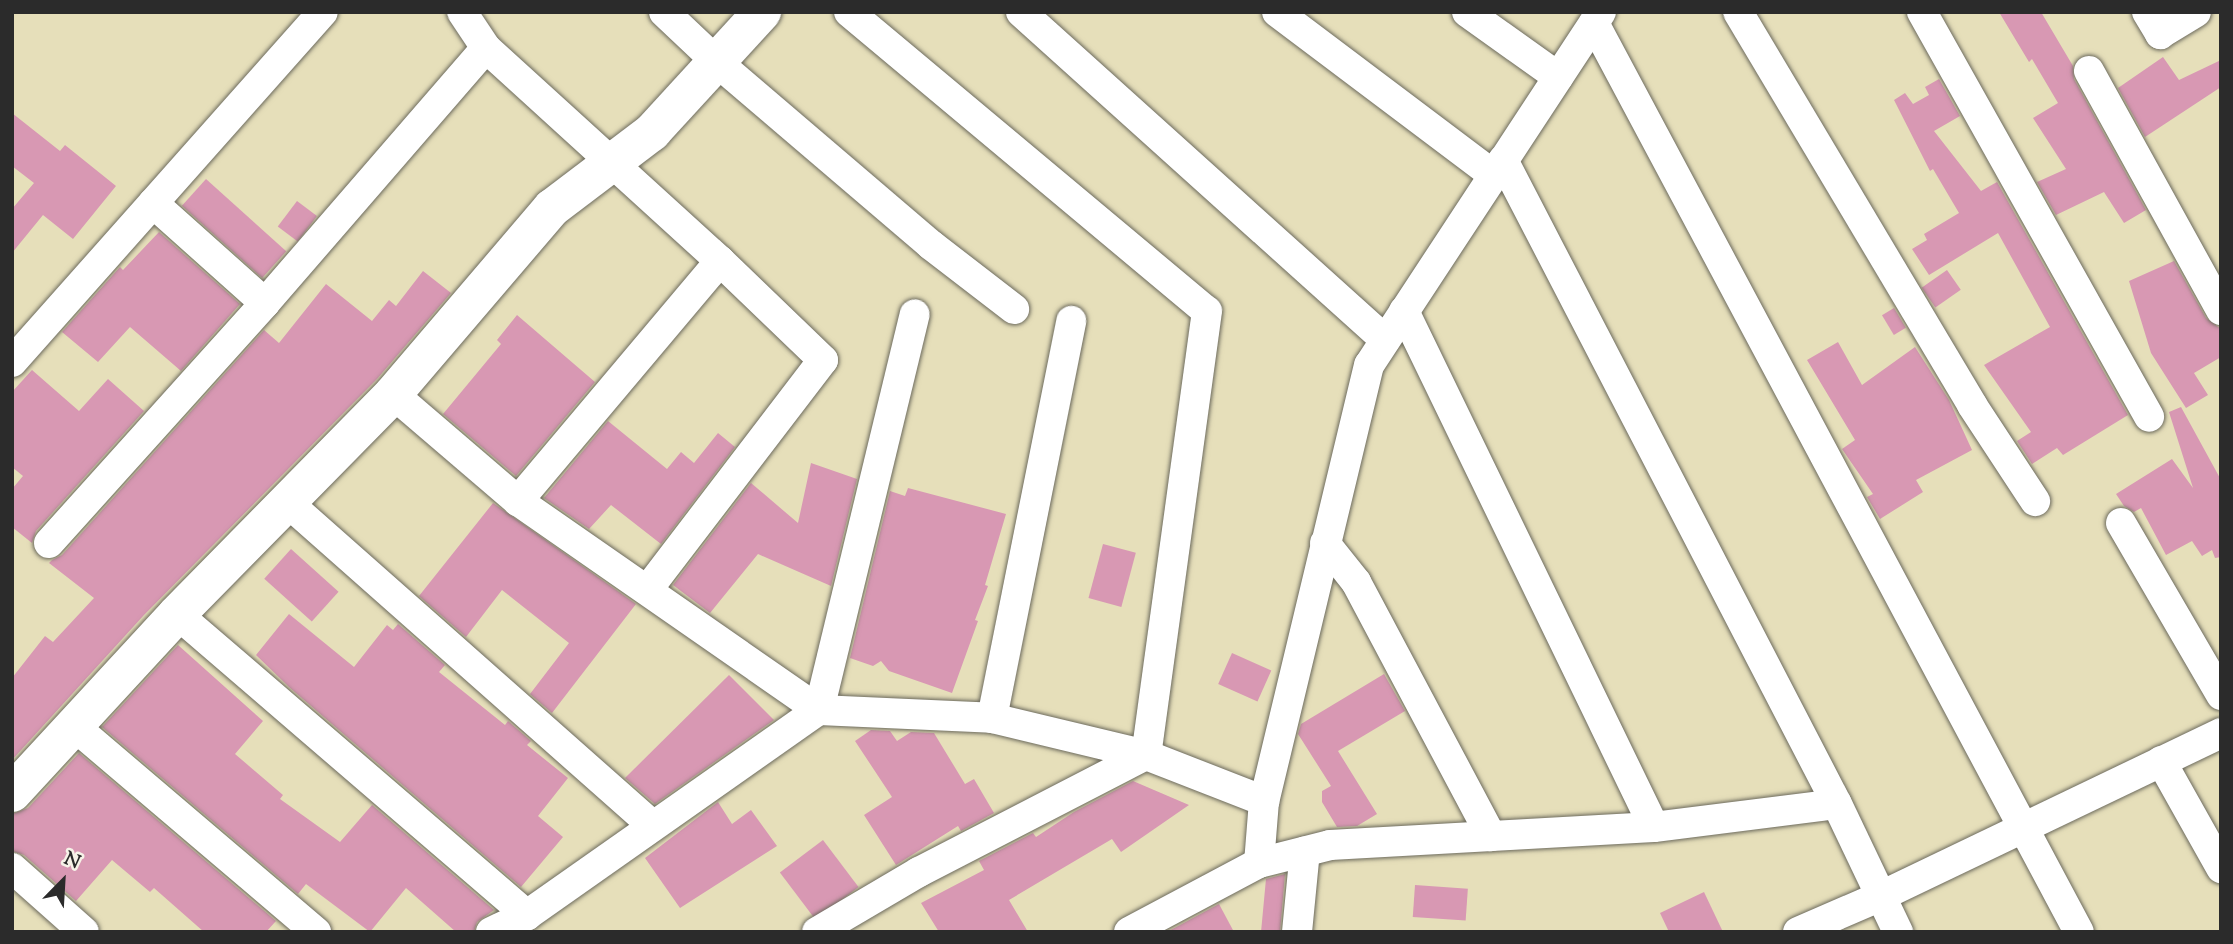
<!DOCTYPE html>
<html>
<head>
<meta charset="utf-8">
<style>
	body { margin:0 }
	#map { position:relative; width:2233px; height:944px; overflow:hidden; background:#e6dfba; font-family:"Sorts Mill Goudy",serif }
	div>[style] { position:absolute }
	.building>* { inset:0; background:#d898b3; transform-origin:0 0 }
	.roads { filter:drop-shadow(0 0 2px #6c6a5d) drop-shadow(0 0 2px #6c6a5d) }
	.street>* { height:30px; margin:-15px; padding:0 15px; transform-origin:15px; border-radius:15px; background:#fff }
	.secondary>* { height:38px; margin:-19px; padding:0 19px; transform-origin:19px; border-radius:19px; background:#fff }
	span { translate:-50% -50%; white-space:nowrap; text-align:center; line-height:1.15; -webkit-text-stroke:6px #f7f3e8; paint-order:stroke }
	.frame { position:absolute; inset:0; border:14px solid #2b2b2b; pointer-events:none }
	.north { position:absolute; left:28px; top:846px; width:70px; height:70px; -webkit-text-stroke:5px #f7f3e8; paint-order:stroke; rotate:24deg; font-size:19px; font-weight:700; line-height:28px; text-align:center; color:#2b2b2b }
	.north::after { content:''; display:block; margin:auto; width:24px; height:32px; background:#2b2b2b; clip-path:polygon(50% 0,100% 100%,50% 72%,0 100%) }
</style>
</head>
<body>
<div id="map">
	<div class="building">
		<i style="clip-path:polygon(1999px 12px,2041px 12px,2073px 66px,2074px 79px,2146px 210px,2124px 223px,2104px 192px,2056px 215px,2037px 182px,2066px 169px,2033px 118px,2058px 103px,2032px 59px,2029px 62px)"></i>
		<i style="clip-path:polygon(2163px 57px,2179px 80px,2221px 60px,2221px 87px,2145px 137px,2118px 88px)"></i>
		<i style="clip-path:polygon(1939px 79px,1960px 116px,1934px 131px,1981px 191px,1997px 182px,2128px 415px,2063px 455px,2057px 448px,2032px 464px,2017px 441px,2031px 432px,1984px 365px,2050px 327px,1998px 233px,1929px 275px,1912px 249px,1927px 240px,1924px 234px,1959px 213px,1933px 169px,1930px 171px,1894px 100px,1905px 93px,1913px 104px,1929px 95px,1925px 87px)"></i>
		<i style="clip-path:polygon(12px 113px,60px 151px,65px 145px,116px 186px,73px 239px,43px 215px,12px 253px,12px 209px,34px 183px,12px 166px)"></i>
		<i style="left:206px;top:179px;width:108px;height:36px;rotate:42deg"></i>
		<i style="left:297px;top:201px;width:25px;height:32px;rotate:37deg"></i>
		<i style="clip-path:polygon(159px 232px,240px 304px,181px 371px,130px 327px,98px 362px,62px 332px,120px 267px,123px 270px)"></i>
		<i style="clip-path:polygon(2174px 261px,2206px 318px,2221px 329px,2221px 357px,2194px 373px,2208px 395px,2186px 408px,2151px 353px,2129px 281px)"></i>
		<i style="left:1947px;top:270px;width:24px;height:31px;rotate:55deg"></i>
		<i style="clip-path:polygon(423px 271px,451px 293px,377px 379px,144px 615px,12px 760px,12px 678px,45px 636px,53px 642px,94px 598px,49px 563px,52px 560px,62px 555px,264px 330px,279px 343px,326px 284px,372px 321px,389px 300px,396px 306px)"></i>
		<i style="left:1894px;top:308px;width:23px;height:14px;rotate:59deg"></i>
		<i style="clip-path:polygon(517px 315px,595px 382px,516px 476px,443px 414px,501px 344px,497px 340px)"></i>
		<i style="clip-path:polygon(1838px 342px,1862px 385px,1915px 347px,1949px 400px,1972px 450px,1916px 480px,1923px 492px,1880px 519px,1867px 497px,1873px 494px,1842px 449px,1855px 440px,1807px 360px)"></i>
		<i style="clip-path:polygon(32px 370px,79px 411px,108px 379px,144px 411px,36px 531px,32px 543px,12px 527px,12px 489px,23px 476px,12px 467px,12px 392px)"></i>
		<i style="clip-path:polygon(2181px 407px,2221px 480px,2221px 557px,2215px 558px,2212px 550px,2202px 556px,2192px 541px,2166px 555px,2141px 508px,2134px 512px,2124px 506px,2116px 494px,2172px 459px,2193px 488px,2169px 412px)"></i>
		<i style="clip-path:polygon(608px 421px,667px 469px,681px 452px,694px 463px,718px 433px,735px 447px,661px 544px,611px 505px,589px 529px,544px 498px)"></i>
		<i style="clip-path:polygon(811px 463px,857px 479px,831px 586px,758px 554px,710px 613px,673px 585px,751px 483px,798px 523px)"></i>
		<i style="clip-path:polygon(908px 488px,1006px 514px,985px 585px,988px 586px,975px 620px,978px 621px,952px 693px,889px 671px,881px 661px,873px 666px,850px 658px,890px 491px,905px 496px)"></i>
		<i style="clip-path:polygon(493px 503px,636px 604px,552px 713px,530px 694px,569px 643px,502px 590px,466px 637px,419px 596px)"></i>
		<i style="left:1103px;top:544px;width:34px;height:56px;rotate:15deg"></i>
		<i style="left:291px;top:549px;width:64px;height:40px;rotate:42deg"></i>
		<i style="clip-path:polygon(289px 614px,354px 667px,387px 625px,393px 630px,398px 624px,445px 665px,439px 672px,505px 725px,508px 721px,531px 741px,527px 745px,568px 778px,538px 816px,563px 837px,521px 887px,289px 687px,256px 655px)"></i>
		<i style="clip-path:polygon(178px 645px,263px 721px,235px 754px,283px 795px,280px 799px,340px 842px,372px 805px,494px 910px,477px 922px,474px 932px,456px 932px,406px 888px,370px 932px,306px 884px,298px 894px,102px 727px)"></i>
		<i style="left:1232px;top:653px;width:43px;height:34px;rotate:24deg"></i>
		<i style="clip-path:polygon(1384px 674px,1405px 711px,1338px 751px,1377px 814px,1357px 826px,1337px 827px,1322px 802px,1322px 791px,1331px 786px,1298px 734px,1301px 724px)"></i>
		<i style="clip-path:polygon(729px 675px,774px 720px,655px 804px,625px 778px)"></i>
		<i style="clip-path:polygon(871px 730px,890px 731px,897px 741px,911px 732px,934px 733px,965px 784px,974px 779px,994px 813px,961px 831px,958px 826px,896px 865px,864px 815px,892px 797px,855px 741px)"></i>
		<i style="clip-path:polygon(79px 753px,276px 921px,266px 932px,204px 932px,154px 888px,150px 892px,112px 860px,76px 901px,24px 855px,12px 851px,12px 814px,28px 808px)"></i>
		<i style="clip-path:polygon(1133px 781px,1189px 805px,1121px 852px,1112px 839px,1009px 900px,1028px 932px,939px 932px,921px 903px,984px 870px,979px 861px,1033px 833px,1036px 837px,1074px 812px)"></i>
		<i style="clip-path:polygon(718px 802px,732px 824px,751px 810px,777px 846px,680px 908px,645px 858px)"></i>
		<i style="left:823px;top:840px;width:59px;height:54px;rotate:53deg"></i>
		<i style="clip-path:polygon(1285px 874px,1280px 932px,1261px 932px,1266px 879px)"></i>
		<i style="left:1415px;top:885px;width:53px;height:32px;rotate:4deg"></i>
		<i style="clip-path:polygon(1704px 892px,1723px 932px,1669px 932px,1660px 913px)"></i>
		<i style="clip-path:polygon(1219px 904px,1234px 932px,1167px 932px)"></i>
	</div>
	<div class="roads">
		<div class="street">
			<i style="left:462px;top:12px;width:43px;rotate:56.3deg"></i>
			<i style="left:486px;top:48px;width:316px;rotate:42.3deg"></i>
			<i style="left:720px;top:261px;width:314px;rotate:130.1deg"></i>
			<i style="left:664px;top:12px;width:74px;rotate:43.4deg"></i>
			<i style="left:718px;top:63px;width:280px;rotate:40.5deg"></i>
			<i style="left:931px;top:245px;width:105px;rotate:37.6deg"></i>
			<i style="left:849px;top:12px;width:466px;rotate:39.9deg"></i>
			<i style="left:1207px;top:311px;width:448px;rotate:97.8deg"></i>
			<i style="left:1146px;top:755px;width:127px;rotate:21.3deg"></i>
			<i style="left:1021px;top:12px;width:490px;rotate:42deg"></i>
			<i style="left:1277px;top:12px;width:271px;rotate:37deg"></i>
			<i style="left:1467px;top:12px;width:112px;rotate:35.5deg"></i>
			<i style="left:1601px;top:12px;width:422px;rotate:123.3deg"></i>
			<i style="left:1369px;top:365px;width:448px;rotate:103.5deg"></i>
			<i style="left:1264px;top:801px;width:62px;rotate:94.6deg"></i>
			<i style="left:1259px;top:863px;width:73px;rotate:-14.2deg"></i>
			<i style="left:1330px;top:845px;width:324px;rotate:-3.2deg"></i>
			<i style="left:1654px;top:827px;width:184px;rotate:-7.2deg"></i>
			<i style="left:1837px;top:804px;width:142px;rotate:64.5deg"></i>
			<i style="left:1738px;top:12px;width:457px;rotate:59.2deg"></i>
			<i style="left:1972px;top:405px;width:115px;rotate:56.7deg"></i>
			<i style="left:1922px;top:12px;width:464px;rotate:60.7deg"></i>
			<i style="left:2147px;top:12px;width:26px;rotate:59deg"></i>
			<i style="left:2160px;top:34px;width:42px;rotate:-31.4deg"></i>
			<i style="left:1594px;top:23px;width:1030px;rotate:61.92deg"></i>
			<i style="left:2089px;top:71px;width:273px;rotate:61.1deg"></i>
			<i style="left:1503px;top:160px;width:725px;rotate:62.59deg"></i>
			<i style="left:153px;top:203px;width:150px;rotate:41.8deg"></i>
			<i style="left:1404px;top:311px;width:573px;rotate:64.15deg"></i>
			<i style="left:12px;top:362px;width:468px;rotate:-48.4deg"></i>
			<i style="left:393px;top:394px;width:165px;rotate:40.6deg"></i>
			<i style="left:518px;top:501px;width:366px;rotate:34.8deg"></i>
			<i style="left:819px;top:710px;width:407px;rotate:-76.4deg"></i>
			<i style="left:287px;top:502px;width:487px;rotate:41.5deg"></i>
			<i style="left:2121px;top:523px;width:199px;rotate:59.8deg"></i>
			<i style="left:49px;top:543px;width:323px;rotate:-48deg"></i>
			<i style="left:265px;top:303px;width:337px;rotate:-49.1deg"></i>
			<i style="left:1325px;top:543px;width:50px;rotate:51.5deg"></i>
			<i style="left:1356px;top:582px;width:288px;rotate:62deg"></i>
			<i style="left:648px;top:589px;width:288px;rotate:-52.6deg"></i>
			<i style="left:823px;top:360px;width:143px;rotate:-136.1deg"></i>
			<i style="left:177px;top:614px;width:462px;rotate:40.7deg"></i>
			<i style="left:992px;top:718px;width:405px;rotate:-78.7deg"></i>
			<i style="left:74px;top:726px;width:318px;rotate:40.4deg"></i>
			<i style="left:2161px;top:761px;width:123px;rotate:60.7deg"></i>
			<i style="left:12px;top:868px;width:96px;rotate:41.6deg"></i>
			<i style="left:491px;top:932px;width:40px;rotate:-25deg"></i>
			<i style="left:527px;top:915px;width:357px;rotate:-35.1deg"></i>
			<i style="left:819px;top:710px;width:173px;rotate:2.6deg"></i>
			<i style="left:992px;top:718px;width:158px;rotate:13.5deg"></i>
			<i style="left:817px;top:932px;width:118px;rotate:-30.5deg"></i>
			<i style="left:919px;top:872px;width:255px;rotate:-27.3deg"></i>
			<i style="left:1129px;top:932px;width:147px;rotate:-28deg"></i>
			<i style="left:1297px;top:932px;width:81px;rotate:-84.4deg"></i>
			<i style="left:1798px;top:932px;width:90px;rotate:-23.4deg"></i>
			<i style="left:1881px;top:896px;width:377px;rotate:-25.6deg"></i>
		</div>
		<div class="secondary">
			<i style="left:12px;top:793px;width:243px;rotate:-47.3deg"></i>
			<i style="left:177px;top:614px;width:308px;rotate:-45.5deg"></i>
			<i style="left:393px;top:394px;width:245px;rotate:-49.5deg"></i>
			<i style="left:552px;top:208px;width:126px;rotate:-37.2deg"></i>
			<i style="left:652px;top:132px;width:163px;rotate:-47.5deg"></i>
		</div>
	</div>
	<div class="frame"></div>
	<div class="north">N</div>
</div>
</body>
</html>
